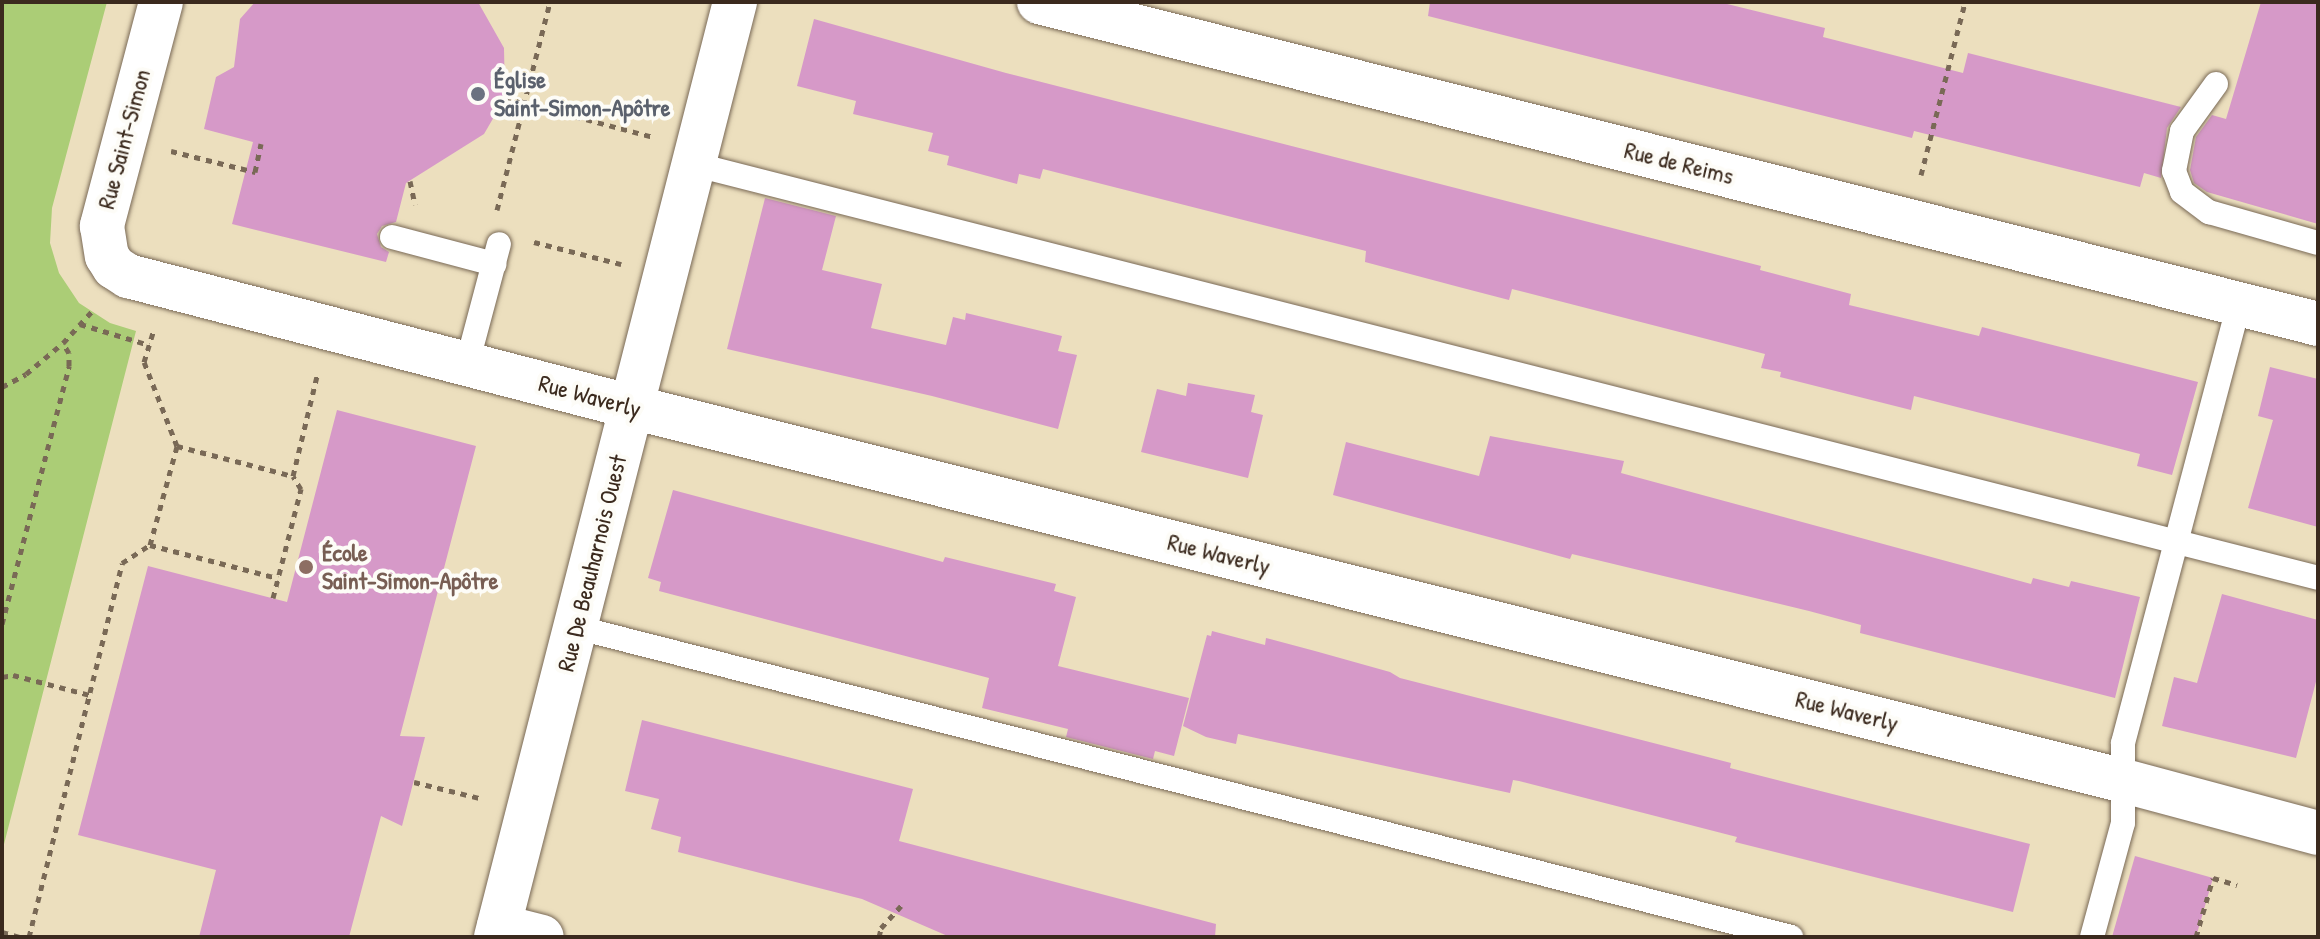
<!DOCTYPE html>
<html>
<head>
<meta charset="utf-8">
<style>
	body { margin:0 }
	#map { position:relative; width:2320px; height:939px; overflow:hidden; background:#ecdfbe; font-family:"Patrick Hand",sans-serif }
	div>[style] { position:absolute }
	.green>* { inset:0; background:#abcd76 }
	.building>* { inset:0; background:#d699c8 }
	.path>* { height:5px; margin-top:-2.5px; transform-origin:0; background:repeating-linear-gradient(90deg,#796956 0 6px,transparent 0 12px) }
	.roads { filter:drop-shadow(0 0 2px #796956) drop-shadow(0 0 2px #796956) }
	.lane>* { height:24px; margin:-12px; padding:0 12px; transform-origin:12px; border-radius:12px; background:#fff }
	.street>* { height:44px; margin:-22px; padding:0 22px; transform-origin:22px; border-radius:22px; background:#fff }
	.dots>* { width:22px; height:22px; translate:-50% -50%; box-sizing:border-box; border:4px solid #fdfcf7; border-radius:50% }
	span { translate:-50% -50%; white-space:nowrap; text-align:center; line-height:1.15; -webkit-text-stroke:8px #fdfcf7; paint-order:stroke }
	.worship-label { font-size:24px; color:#5b616d; font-weight:700 }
	.left { translate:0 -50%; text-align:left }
	.street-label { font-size:24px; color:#3b2a1e }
	.education-label { font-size:24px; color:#785e54; font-weight:700 }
	.frame { position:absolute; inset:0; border:4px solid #3b2a1e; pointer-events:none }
</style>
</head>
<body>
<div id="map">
	<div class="green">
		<i style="clip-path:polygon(2px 2px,107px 2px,52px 208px,50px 243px,59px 273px,79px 303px,110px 323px,136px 331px,2px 852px)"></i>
	</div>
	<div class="building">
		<i style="clip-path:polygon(255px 2px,478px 2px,504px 48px,505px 98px,484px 134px,406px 183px,396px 222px,382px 226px,377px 234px,381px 247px,389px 252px,386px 262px,232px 224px,253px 142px,204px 129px,216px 77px,234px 67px,240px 19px)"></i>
		<i style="clip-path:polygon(1430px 2px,1719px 2px,1825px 28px,1823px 37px,1963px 73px,1968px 53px,2181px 107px,2167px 128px,2161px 178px,2144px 173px,2140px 187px,1914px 131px,1912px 138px,1428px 16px)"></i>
		<i style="clip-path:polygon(2261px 2px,2318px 2px,2318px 224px,2207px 192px,2194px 183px,2190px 170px,2196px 137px,2212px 115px,2226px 119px)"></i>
		<i style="clip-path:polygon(814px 19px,1006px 73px,1761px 266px,1760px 270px,1851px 294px,1849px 305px,1979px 336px,1982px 327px,2198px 382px,2172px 475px,2137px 466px,2140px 454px,1914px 396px,1911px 410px,1780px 377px,1781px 372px,1761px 368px,1765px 354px,1512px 289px,1509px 300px,1459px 287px,1365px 262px,1366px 251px,1043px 169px,1040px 179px,1019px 174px,1017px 184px,947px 165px,949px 156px,928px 151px,933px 133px,853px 114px,856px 101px,797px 86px)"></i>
		<i style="clip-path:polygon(765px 198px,836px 216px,822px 270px,882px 284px,871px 328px,946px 345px,953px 317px,965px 320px,966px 313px,1062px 336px,1058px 351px,1077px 355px,1058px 429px,932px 396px,727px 349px)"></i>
		<i style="clip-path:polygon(2270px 367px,2318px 379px,2318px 527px,2248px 508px,2273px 420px,2258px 416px)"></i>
		<i style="clip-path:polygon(1188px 383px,1255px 395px,1251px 412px,1263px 415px,1248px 478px,1141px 452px,1157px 389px,1186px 396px)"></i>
		<i style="clip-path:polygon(337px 410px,476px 446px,400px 736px,425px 737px,402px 826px,381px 816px,349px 937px,199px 937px,216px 870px,78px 835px,148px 566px,287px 602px)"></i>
		<i style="clip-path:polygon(1490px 436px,1624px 461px,1621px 473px,2031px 584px,2033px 578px,2069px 587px,2071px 581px,2140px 597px,2115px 698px,1860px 633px,1861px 625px,1809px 611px,1572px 554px,1570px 559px,1333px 495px,1346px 442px,1479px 476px)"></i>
		<i style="clip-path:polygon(673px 490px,943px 562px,945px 557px,1056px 584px,1054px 591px,1076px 597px,1058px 666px,1189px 698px,1174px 756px,1155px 751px,1153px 759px,1066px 737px,1068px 729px,982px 708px,989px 678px,659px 591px,661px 582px,648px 578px)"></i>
		<i style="clip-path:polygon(2222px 594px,2318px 620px,2318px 674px,2296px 758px,2162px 726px,2174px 677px,2197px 683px)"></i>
		<i style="clip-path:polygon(1212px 631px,1265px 645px,1266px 638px,1315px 651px,1390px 672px,1400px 678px,1731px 763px,1730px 768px,2030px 844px,2013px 912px,1735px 842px,1737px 837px,1519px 781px,1513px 780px,1510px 793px,1238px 734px,1236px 744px,1206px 737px,1183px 726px,1207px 635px,1211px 636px)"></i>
		<i style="clip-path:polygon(642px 720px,913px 789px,899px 841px,1216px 924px,1215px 937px,950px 937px,862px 899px,678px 852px,681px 837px,651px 829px,659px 799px,625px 791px)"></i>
		<i style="clip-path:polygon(2135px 856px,2213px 878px,2196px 937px,2112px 937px)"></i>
	</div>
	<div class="path">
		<i style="left:505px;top:98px;width:154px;rotate:14.7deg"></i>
		<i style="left:171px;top:151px;width:87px;rotate:14deg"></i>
		<i style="left:255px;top:172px;width:29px;rotate:-78deg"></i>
		<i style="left:1921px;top:175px;width:179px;rotate:-75.7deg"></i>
		<i style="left:410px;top:181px;width:24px;rotate:78deg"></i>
		<i style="left:497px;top:210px;width:215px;rotate:-75.7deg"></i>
		<i style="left:534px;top:242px;width:90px;rotate:14.2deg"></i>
		<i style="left:80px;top:324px;width:72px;rotate:16.9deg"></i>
		<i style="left:2px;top:387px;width:27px;rotate:-28deg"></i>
		<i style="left:26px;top:374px;width:48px;rotate:-40deg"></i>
		<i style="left:63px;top:343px;width:47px;rotate:-47.6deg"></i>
		<i style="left:177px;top:446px;width:120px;rotate:14.5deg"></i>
		<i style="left:293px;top:476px;width:107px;rotate:-76.5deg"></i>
		<i style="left:150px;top:545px;width:132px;rotate:14.5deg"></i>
		<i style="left:273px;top:598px;width:113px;rotate:-75.6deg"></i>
		<i style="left:301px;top:489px;width:15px;rotate:-122deg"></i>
		<i style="left:2px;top:624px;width:267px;rotate:-75.4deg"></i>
		<i style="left:69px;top:366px;width:13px;rotate:-90deg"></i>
		<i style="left:69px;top:353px;width:12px;rotate:-121deg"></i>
		<i style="left:2px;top:677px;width:11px;rotate:-10deg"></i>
		<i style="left:13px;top:675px;width:80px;rotate:14.6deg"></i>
		<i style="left:414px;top:782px;width:71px;rotate:13.8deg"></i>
		<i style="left:2px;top:932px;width:19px;rotate:16deg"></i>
		<i style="left:29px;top:937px;width:385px;rotate:-76deg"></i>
		<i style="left:122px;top:563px;width:33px;rotate:-33deg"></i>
		<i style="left:150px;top:545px;width:103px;rotate:-74.7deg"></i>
		<i style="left:177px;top:446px;width:90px;rotate:-111.4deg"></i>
		<i style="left:144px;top:362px;width:31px;rotate:-73deg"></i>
		<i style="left:879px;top:937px;width:9px;rotate:-77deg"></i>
		<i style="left:881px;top:928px;width:30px;rotate:-48deg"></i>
		<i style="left:2196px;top:937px;width:61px;rotate:-73.9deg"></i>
		<i style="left:2213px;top:878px;width:25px;rotate:16deg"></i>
	</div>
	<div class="roads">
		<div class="lane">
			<i style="left:2216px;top:84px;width:58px;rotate:125.9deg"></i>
			<i style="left:2182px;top:131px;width:41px;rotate:101.3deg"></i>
			<i style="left:2174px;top:171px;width:22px;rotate:69deg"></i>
			<i style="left:2182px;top:192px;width:34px;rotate:37deg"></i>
			<i style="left:2209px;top:212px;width:113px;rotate:15.9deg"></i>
			<i style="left:693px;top:164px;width:1677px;rotate:14.29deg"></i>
			<i style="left:392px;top:237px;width:106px;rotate:14.8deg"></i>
			<i style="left:467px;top:364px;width:124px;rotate:-75.1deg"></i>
			<i style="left:575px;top:627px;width:1255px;rotate:14.3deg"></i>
			<i style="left:2092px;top:937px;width:118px;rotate:-74.8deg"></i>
			<i style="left:2123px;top:823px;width:80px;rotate:-90deg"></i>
			<i style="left:2123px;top:743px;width:453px;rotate:-75.2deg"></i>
		</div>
		<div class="street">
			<i style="left:161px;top:2px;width:232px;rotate:104.8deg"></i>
			<i style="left:102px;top:226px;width:30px;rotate:81deg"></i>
			<i style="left:107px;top:256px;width:13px;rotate:58deg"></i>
			<i style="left:114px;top:267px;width:17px;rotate:33deg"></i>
			<i style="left:128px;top:276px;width:521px;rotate:14.57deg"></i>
			<i style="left:632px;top:407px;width:1538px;rotate:14.07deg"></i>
			<i style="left:2124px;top:781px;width:201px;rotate:15deg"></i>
			<i style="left:1039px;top:2px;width:1319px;rotate:14.13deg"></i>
			<i style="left:499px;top:926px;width:44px;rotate:14.3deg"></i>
			<i style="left:496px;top:937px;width:965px;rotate:-75.66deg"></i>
		</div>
	</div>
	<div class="dots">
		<i style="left:478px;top:94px;background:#6b7280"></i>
		<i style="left:306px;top:567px;background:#8d6e63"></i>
	</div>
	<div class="worship-label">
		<span class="left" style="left:494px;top:94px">Église<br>Saint-Simon-Apôtre</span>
	</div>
	<div class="street-label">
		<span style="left:124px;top:139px;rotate:-75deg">Rue Saint-Simon</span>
		<span style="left:1679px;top:163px;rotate:14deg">Rue de Reims</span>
		<span style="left:590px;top:396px;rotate:15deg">Rue Waverly</span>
		<span style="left:1219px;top:554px;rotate:14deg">Rue Waverly</span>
		<span style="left:592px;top:563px;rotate:-76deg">Rue De Beauharnois Ouest</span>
		<span style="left:1847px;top:711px;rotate:14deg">Rue Waverly</span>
	</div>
	<div class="education-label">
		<span class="left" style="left:322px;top:567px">École<br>Saint-Simon-Apôtre</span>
	</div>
	<div class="frame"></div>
</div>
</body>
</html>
